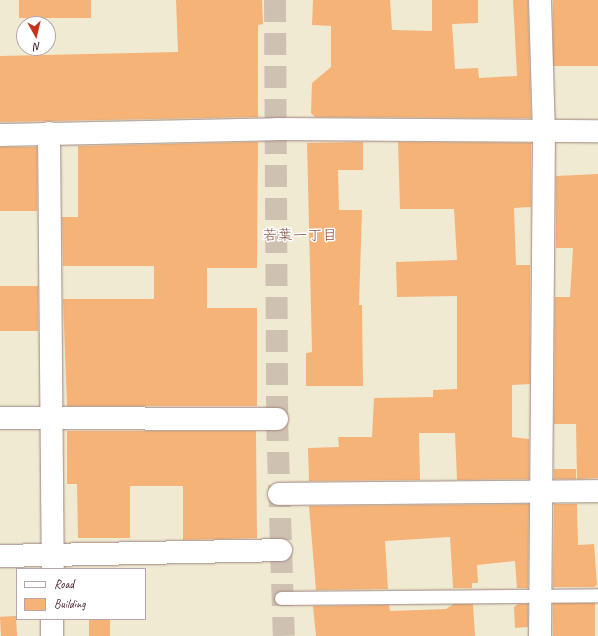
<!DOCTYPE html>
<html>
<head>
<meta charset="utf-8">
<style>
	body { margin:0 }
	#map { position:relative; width:598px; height:636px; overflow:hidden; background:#f0ead2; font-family:Caveat,"Klee One",sans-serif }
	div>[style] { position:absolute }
	.building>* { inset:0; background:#f5b378; transform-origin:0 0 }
	.secondary-tunnel>* { height:22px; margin-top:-11px; transform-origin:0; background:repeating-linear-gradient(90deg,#cfc1b1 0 22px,transparent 0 33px) }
	.roads { filter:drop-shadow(0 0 1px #9d847e) drop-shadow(0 0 1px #9d847e) }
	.lane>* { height:13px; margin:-6.5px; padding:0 6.5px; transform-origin:6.5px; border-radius:6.5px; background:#fff }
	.street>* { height:22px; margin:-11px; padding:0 11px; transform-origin:11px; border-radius:11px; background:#fff }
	span { translate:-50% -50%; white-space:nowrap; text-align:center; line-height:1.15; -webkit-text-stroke:3px #fff; paint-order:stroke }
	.neighbourhood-label { font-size:15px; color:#865346 }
	.legend { position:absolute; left:16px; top:568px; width:130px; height:52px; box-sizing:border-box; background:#fff; border:1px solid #b7a5aa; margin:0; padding:5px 7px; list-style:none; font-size:12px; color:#4a1f2b }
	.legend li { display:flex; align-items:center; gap:8px; height:20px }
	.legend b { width:20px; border:1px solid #b7a5aa }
	.north { position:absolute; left:16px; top:16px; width:40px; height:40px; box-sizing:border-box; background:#fff; border:1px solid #b7a5aa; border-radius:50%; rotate:172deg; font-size:11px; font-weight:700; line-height:16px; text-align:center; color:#4a1f2b }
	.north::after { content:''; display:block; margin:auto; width:14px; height:18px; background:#c8321e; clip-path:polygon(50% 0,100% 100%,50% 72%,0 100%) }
</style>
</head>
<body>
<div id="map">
	<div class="building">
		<i style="left:19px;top:0;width:72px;height:18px"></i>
		<i style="clip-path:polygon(176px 0,262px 0,263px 24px,258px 25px,258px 117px,0 122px,0 56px,178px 52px)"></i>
		<i style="clip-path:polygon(313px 0,390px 0,392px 30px,432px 31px,432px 0,478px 0,478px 23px,452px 24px,455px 69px,478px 68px,479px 78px,517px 76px,513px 0,528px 0,531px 118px,315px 117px,311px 113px,312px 83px,331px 67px,331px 26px,312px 25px)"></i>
		<i style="left:553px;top:0;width:45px;height:66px"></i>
		<i style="clip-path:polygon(258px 142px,257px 268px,207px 268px,207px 308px,257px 308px,257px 406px,67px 406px,63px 299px,154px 299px,154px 266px,63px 266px,62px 217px,78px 217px,78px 146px)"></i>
		<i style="clip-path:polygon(363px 142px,363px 170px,338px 170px,339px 210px,362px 210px,359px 305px,362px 305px,363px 386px,306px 386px,306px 353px,312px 352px,307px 143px)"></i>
		<i style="clip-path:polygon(398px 142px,531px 143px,531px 207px,514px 208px,516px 265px,530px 265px,530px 384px,512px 385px,512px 437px,529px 439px,529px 479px,457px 480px,455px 433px,419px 433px,420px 480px,309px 481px,308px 448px,339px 447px,338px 437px,372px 437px,374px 398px,433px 397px,433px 390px,457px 389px,457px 296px,397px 297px,396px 262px,457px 260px,454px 209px,400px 209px)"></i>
		<i style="left:0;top:147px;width:37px;height:64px"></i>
		<i style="clip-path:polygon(598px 174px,598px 478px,577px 479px,576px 424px,554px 424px,555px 297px,570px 297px,573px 248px,556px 248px,556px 176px)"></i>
		<i style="left:0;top:286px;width:38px;height:45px"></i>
		<i style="clip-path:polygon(67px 431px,256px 431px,257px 538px,183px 540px,183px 486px,130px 486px,130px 538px,78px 538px,77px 484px,67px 484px)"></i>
		<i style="left:554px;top:469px;width:22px;height:10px"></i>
		<i style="clip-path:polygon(529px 504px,528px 588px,517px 588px,515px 561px,477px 565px,478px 583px,472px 583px,472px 588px,453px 588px,450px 537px,385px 541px,388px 589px,316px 590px,309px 506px)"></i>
		<i style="clip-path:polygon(554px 504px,577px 504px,578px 545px,594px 544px,597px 585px,594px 587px,553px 587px)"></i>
		<i style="left:553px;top:603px;width:42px;height:33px"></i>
		<i style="clip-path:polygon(454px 604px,473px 604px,475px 636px,316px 636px,313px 606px,389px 605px,390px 611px,446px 609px)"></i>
		<i style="clip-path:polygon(518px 604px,528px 604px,528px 627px,515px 628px,514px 607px)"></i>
		<i style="left:16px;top:616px;width:20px;height:16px;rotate:87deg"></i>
		<i style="left:89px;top:619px;width:21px;height:17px"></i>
	</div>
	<div class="secondary-tunnel">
		<i style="left:275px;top:0;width:419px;rotate:89.7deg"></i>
		<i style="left:277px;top:419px;width:217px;rotate:88.2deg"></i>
	</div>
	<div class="roads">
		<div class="lane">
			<i style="left:281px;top:598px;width:317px;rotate:-0.5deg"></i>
		</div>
		<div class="street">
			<i style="left:540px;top:0;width:132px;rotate:88.3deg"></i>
			<i style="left:544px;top:132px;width:504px;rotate:90.45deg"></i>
			<i style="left:49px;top:133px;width:436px;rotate:89.5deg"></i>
			<i style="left:0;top:135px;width:276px;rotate:-1.2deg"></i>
			<i style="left:276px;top:129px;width:322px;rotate:0.4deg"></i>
			<i style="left:0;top:418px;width:277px;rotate:0.2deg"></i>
			<i style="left:279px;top:494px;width:319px;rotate:-0.5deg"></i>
			<i style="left:0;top:556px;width:281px;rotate:-1.2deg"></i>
			<i style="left:52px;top:636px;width:17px;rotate:-90deg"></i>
		</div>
	</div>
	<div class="neighbourhood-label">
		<span style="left:300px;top:236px">若葉一丁目</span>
	</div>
	<ul class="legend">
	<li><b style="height:5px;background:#fff"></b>Road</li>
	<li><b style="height:11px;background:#f5b378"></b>Building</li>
	</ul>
	<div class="north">N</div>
</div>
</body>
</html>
